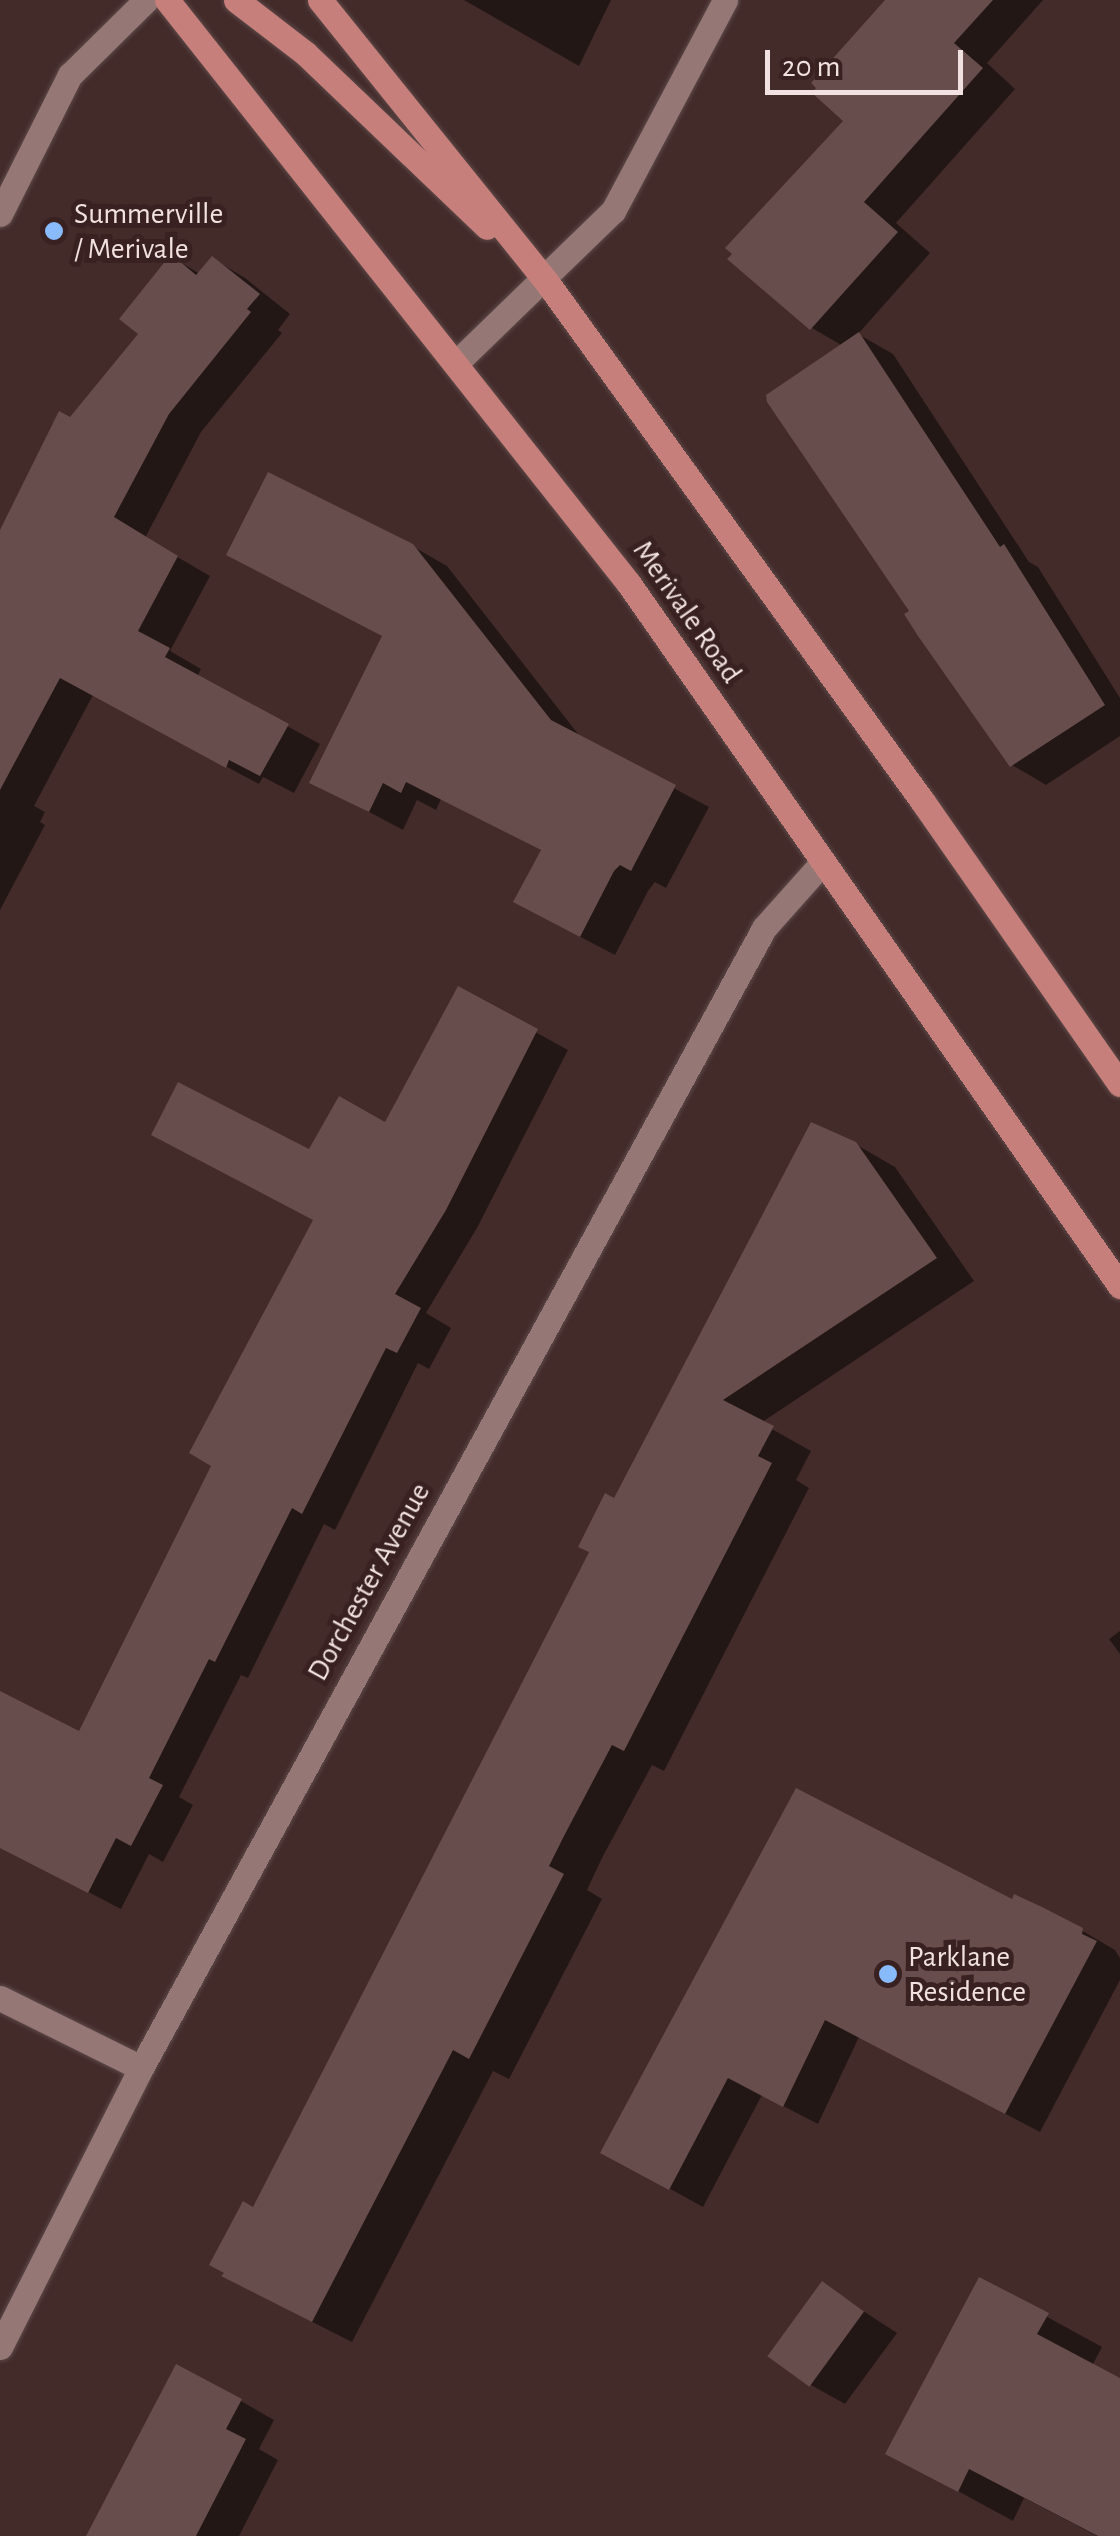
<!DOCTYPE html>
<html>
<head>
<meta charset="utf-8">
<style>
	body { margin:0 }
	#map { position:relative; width:1120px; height:2536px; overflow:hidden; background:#432b2a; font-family:"Alegreya Sans",sans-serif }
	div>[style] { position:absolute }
	.shadow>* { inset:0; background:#0007 }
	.building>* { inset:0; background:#674d4b; transform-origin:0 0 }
	.roads { filter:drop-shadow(0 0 2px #5d4948) drop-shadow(0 0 2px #5d4948) }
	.minor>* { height:25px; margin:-12.5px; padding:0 12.5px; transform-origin:12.5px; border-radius:12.5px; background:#957876 }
	.major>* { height:25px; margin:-12.5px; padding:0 12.5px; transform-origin:12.5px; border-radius:12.5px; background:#c67f7b }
	.dots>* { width:28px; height:28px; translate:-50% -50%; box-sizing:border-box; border:5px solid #382120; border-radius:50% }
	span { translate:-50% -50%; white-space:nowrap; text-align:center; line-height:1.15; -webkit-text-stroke:10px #382120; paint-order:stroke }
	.poi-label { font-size:30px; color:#f1e1e0 }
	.left { translate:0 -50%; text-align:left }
	.street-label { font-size:30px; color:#f1e1e0 }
	.scale { position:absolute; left:765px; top:50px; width:198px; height:45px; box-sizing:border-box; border:5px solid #f1e1e0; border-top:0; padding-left:12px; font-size:30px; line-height:35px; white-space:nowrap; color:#f1e1e0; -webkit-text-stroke:8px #382120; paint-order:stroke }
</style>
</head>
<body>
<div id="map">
	<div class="shadow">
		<i style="clip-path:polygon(464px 0,611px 0,579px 66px)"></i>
		<i style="clip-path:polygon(890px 0,1043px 0,987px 63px,1015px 89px,896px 223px,930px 253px,858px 334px,893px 354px,1029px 562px,1038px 567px,1120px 698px,1120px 736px,1046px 785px,1012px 765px,843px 346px,812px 328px,731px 259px,846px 121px)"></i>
		<i style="clip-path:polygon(172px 257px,200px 274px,213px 259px,245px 278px,290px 314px,278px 330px,282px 333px,201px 432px,145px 538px,210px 576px,170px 651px,201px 669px,197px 677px,320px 744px,294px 793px,263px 777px,259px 784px,93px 695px,34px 806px,45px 812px,40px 822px,45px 825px,0 910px,0 571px,70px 420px,142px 334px)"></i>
		<i style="clip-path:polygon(412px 546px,447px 566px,582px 739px,709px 807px,666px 888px,655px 882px,648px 891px,615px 955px,550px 921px,543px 851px,441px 799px,436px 810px,417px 800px,403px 830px,313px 782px,385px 637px)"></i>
		<i style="clip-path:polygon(459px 990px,568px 1050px,477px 1228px,426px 1313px,451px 1328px,429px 1369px,418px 1363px,335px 1530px,324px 1524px,248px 1678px,241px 1675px,179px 1797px,193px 1805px,163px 1862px,149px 1854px,121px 1909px,0 1846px,0 1694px,81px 1734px,214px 1465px,316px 1220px,310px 1152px,386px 1126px)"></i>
		<i style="clip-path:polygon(855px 1144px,895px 1167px,974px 1281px,761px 1423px,811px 1451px,796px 1480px,809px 1488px,664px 1771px,652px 1765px,602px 1858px,587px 1890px,602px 1899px,509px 2079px,493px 2071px,352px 2342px,263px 2297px,254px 2210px,615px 1501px)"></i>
		<i style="clip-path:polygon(1120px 1631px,1120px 1654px,1109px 1639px)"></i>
		<i style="clip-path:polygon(1013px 1903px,1081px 1930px,1115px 1950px,1120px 1958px,1120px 1980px,1040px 2132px,859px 2037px,818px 2124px,762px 2095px,703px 2207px,603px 2152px)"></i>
		<i style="clip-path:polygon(980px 2280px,1102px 2347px,1092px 2366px,1120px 2380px,1120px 2536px,1097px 2536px,1024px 2498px,1013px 2521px,888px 2453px)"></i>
		<i style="clip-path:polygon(822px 2284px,897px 2333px,845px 2404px,811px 2385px)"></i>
		<i style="clip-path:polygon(241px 2401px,274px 2420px,259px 2449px,278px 2460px,239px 2536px,91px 2536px)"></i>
	</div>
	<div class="building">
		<i style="clip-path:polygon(885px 0,993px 0,954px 43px,983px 68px,864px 202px,898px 232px,810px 330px,727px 259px,732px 254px,725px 248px,843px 121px,812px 93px,816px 88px,811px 83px)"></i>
		<i style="clip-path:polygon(171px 254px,196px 275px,212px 256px,260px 294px,247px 309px,251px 312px,169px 414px,114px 517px,178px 556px,138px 631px,170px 648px,165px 657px,289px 724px,260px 776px,229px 760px,226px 768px,60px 678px,0 790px,0 530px,59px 411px,70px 417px,138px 334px,119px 319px)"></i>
		<i style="clip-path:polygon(859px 332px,1000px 547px,1004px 544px,1105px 705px,1010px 767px,918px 636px,904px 614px,909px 611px,767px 402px,766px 395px)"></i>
		<i style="clip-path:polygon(268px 472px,413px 544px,551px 720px,676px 785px,631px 871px,620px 865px,614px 871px,580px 937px,513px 902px,541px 850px,406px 782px,401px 793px,383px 783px,369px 812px,309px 783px,382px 636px,226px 555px)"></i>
		<i style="clip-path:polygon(458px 986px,538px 1029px,446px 1210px,395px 1294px,421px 1308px,397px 1353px,386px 1348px,302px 1514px,292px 1508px,215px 1662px,209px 1659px,149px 1778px,163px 1785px,131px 1846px,116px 1838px,88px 1893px,0 1848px,0 1691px,79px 1731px,211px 1466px,189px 1453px,313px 1220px,151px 1135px,178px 1082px,309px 1149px,339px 1096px,385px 1122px)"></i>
		<i style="clip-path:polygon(811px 1122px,856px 1142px,937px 1258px,723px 1400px,774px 1426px,758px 1456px,772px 1463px,624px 1751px,612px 1745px,564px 1836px,549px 1866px,564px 1874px,469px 2059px,453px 2050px,312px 2322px,221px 2276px,224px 2273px,209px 2265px,243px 2201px,253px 2207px,589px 1552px,578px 1547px,605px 1493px,614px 1498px)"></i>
		<i style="clip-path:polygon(796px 1788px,1012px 1899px,1014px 1894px,1042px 1907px,1083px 1928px,1082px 1934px,1097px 1941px,1005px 2114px,825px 2020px,783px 2107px,728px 2078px,669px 2190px,600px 2153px)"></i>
		<i style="clip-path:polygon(979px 2277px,1049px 2313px,1037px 2334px,1120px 2378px,1120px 2536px,1098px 2536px,969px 2469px,958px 2492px,885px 2454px)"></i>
		<i style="left:822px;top:2281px;width:52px;height:93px;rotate:36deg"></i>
		<i style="clip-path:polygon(176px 2364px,242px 2399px,226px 2429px,246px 2439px,196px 2536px,86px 2536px)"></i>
	</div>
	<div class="roads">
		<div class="minor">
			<i style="left:0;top:214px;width:156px;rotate:-63.3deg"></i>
			<i style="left:70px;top:75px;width:107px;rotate:-44.6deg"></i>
			<i style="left:457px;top:362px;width:217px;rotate:-44.1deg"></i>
			<i style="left:613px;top:211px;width:239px;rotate:-62deg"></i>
			<i style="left:0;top:1998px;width:157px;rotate:26.4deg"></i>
			<i style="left:0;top:2347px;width:313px;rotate:-63.2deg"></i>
			<i style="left:141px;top:2068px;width:1299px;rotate:-61.34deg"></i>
			<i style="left:764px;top:928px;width:86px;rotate:-48.3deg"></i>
		</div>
		<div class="major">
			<i style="left:167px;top:0;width:745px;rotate:51.65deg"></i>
			<i style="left:629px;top:584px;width:857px;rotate:55.03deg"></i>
			<i style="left:236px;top:0;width:88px;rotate:37.6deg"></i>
			<i style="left:306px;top:54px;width:250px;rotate:43.7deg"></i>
			<i style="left:320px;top:0;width:361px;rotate:51.2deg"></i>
			<i style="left:546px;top:281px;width:643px;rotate:54.11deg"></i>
			<i style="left:923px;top:802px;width:344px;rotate:55.1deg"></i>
		</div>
	</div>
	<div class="dots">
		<i style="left:54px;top:231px;background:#89bafc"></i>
		<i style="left:888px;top:1974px;background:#89bafc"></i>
	</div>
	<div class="poi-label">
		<span class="left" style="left:74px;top:231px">Summerville<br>/ Merivale</span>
		<span class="left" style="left:908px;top:1974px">Parklane<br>Residence</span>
	</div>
	<div class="street-label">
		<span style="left:687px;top:612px;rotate:55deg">Merivale Road</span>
		<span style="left:369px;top:1582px;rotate:-61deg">Dorchester Avenue</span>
	</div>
	<div class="scale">20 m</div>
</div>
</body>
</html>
